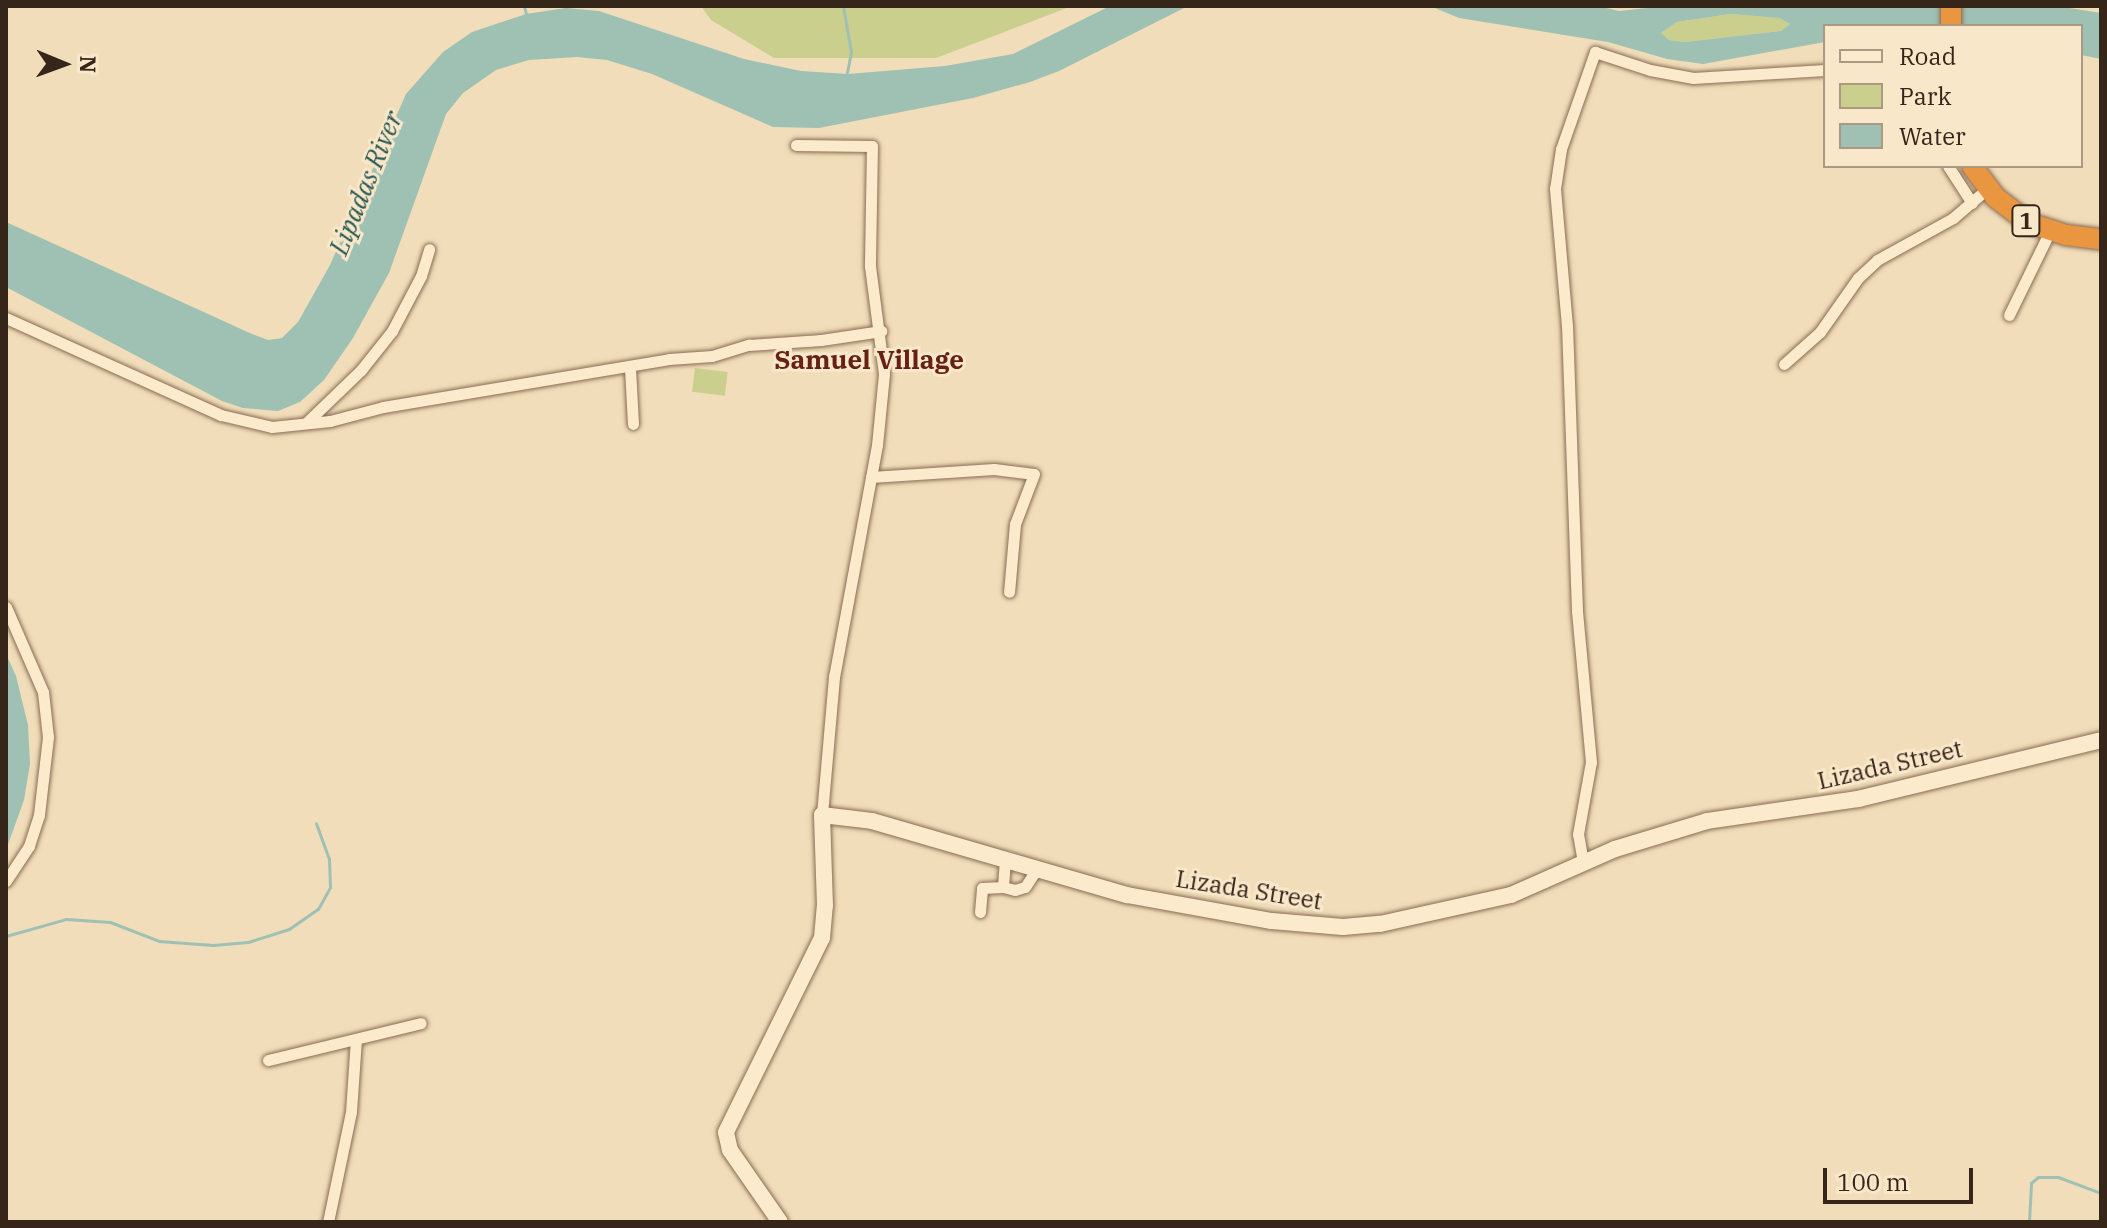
<!DOCTYPE html>
<html>
<head>
<meta charset="utf-8">
<style>
	body { margin:0 }
	#map { position:relative; width:2107px; height:1228px; overflow:hidden; background:#f1ddb9; font-family:"IBM Plex Serif",serif }
	div>[style] { position:absolute }
	.green>* { inset:0; background:#cbcf8d; transform-origin:0 0 }
	.water>* { inset:0; background:#9ec1b4 }
	.stream>* { height:3px; margin:-1.5px; padding:0 1.5px; transform-origin:1.5px; border-radius:1.5px; background:#9ec1b4 }
	.roads { filter:drop-shadow(0 0 2px #886c53) drop-shadow(0 0 2px #886c53) }
	.street>* { height:11px; margin:-5.5px; padding:0 5.5px; transform-origin:5.5px; border-radius:5.5px; background:#fceacc }
	.secondary>* { height:16px; margin:-8px; padding:0 8px; transform-origin:8px; border-radius:8px; background:#fceacc }
	.highway>* { height:20px; margin:-10px; padding:0 10px; transform-origin:10px; border-radius:10px; background:#ea9540 }
	span { translate:-50% -50%; white-space:nowrap; text-align:center; line-height:1.15; -webkit-text-stroke:6px #f8e7c9; paint-order:stroke }
	.shield-label span { padding:2px 6px; background:#f8e7c9; border:2px solid; border-radius:6px; -webkit-text-stroke-width:0 }
	.shield-label { font-size:22px; color:#362519; font-weight:700 }
	.street-label { font-size:24px; color:#362519 }
	.water-label { font-size:26px; color:#275751; font-style:italic }
	.neighbourhood-label { font-size:26px; color:#662115; font-weight:700 }
	.frame { position:absolute; inset:0; border:8px solid #362519; pointer-events:none }
	.legend { position:absolute; left:1823px; top:24px; width:260px; height:144px; box-sizing:border-box; background:#f8e7c9; border:2px solid #aa9983; margin:0; padding:10px 14px; list-style:none; font-size:24px; color:#362519 }
	.legend li { display:flex; align-items:center; gap:16px; height:40px }
	.legend b { width:40px; border:2px solid #aa9983 }
	.north { position:absolute; left:24px; top:24px; width:80px; height:80px; -webkit-text-stroke:6px #f8e7c9; paint-order:stroke; rotate:91deg; font-size:22px; font-weight:700; line-height:32px; text-align:center; color:#362519 }
	.north::after { content:''; display:block; margin:auto; width:28px; height:36px; background:#362519; clip-path:polygon(50% 0,100% 100%,50% 72%,0 100%) }
	.scale { position:absolute; left:1823px; top:1168px; width:150px; height:36px; box-sizing:border-box; border:4px solid #362519; border-top:0; padding-left:10px; font-size:24px; line-height:28px; white-space:nowrap; color:#362519; -webkit-text-stroke:6px #f8e7c9; paint-order:stroke }
</style>
</head>
<body>
<div id="map">
	<div class="green">
		<i style="clip-path:polygon(701px 6px,1072px 6px,936px 58px,774px 58px,711px 20px)"></i>
		<i style="clip-path:polygon(1731px 14px,1779px 18px,1790px 24px,1781px 31px,1685px 42px,1669px 40px,1661px 33px,1677px 22px)"></i>
		<i style="left:695px;top:368px;width:33px;height:24px;rotate:7deg"></i>
	</div>
	<div class="water">
		<i style="clip-path:polygon(1110px 6px,1188px 6px,1059px 71px,1030px 82px,973px 98px,819px 128px,773px 127px,652px 74px,607px 60px,577px 57px,529px 60px,496px 70px,463px 93px,446px 114px,389px 273px,353px 338px,324px 380px,300px 402px,278px 411px,243px 408px,222px 401px,6px 287px,6px 222px,252px 334px,268px 340px,282px 338px,298px 322px,330px 265px,406px 94px,443px 52px,472px 32px,526px 14px,566px 8px,599px 11px,744px 59px,801px 71px,848px 74px,945px 66px,1013px 54px)"></i>
		<i style="clip-path:polygon(evenodd,1430px 6px,1598px 6px,1619px 11px,1666px 6px,2057px 6px,2101px 13px,2101px 59px,2081px 55px,2081px 26px,1825px 26px,1825px 42px,1703px 64px,1667px 59px,1608px 42px,1459px 18px,1430px 6px,1731px 14px,1779px 18px,1790px 24px,1781px 31px,1685px 42px,1669px 40px,1661px 33px,1677px 22px,1731px 14px)"></i>
		<i style="clip-path:polygon(6px 654px,16px 676px,28px 725px,30px 764px,24px 800px,6px 850px)"></i>
	</div>
	<div class="stream">
		<i style="left:524px;top:6px;width:12px;rotate:76deg"></i>
		<i style="left:843px;top:6px;width:47px;rotate:80.1deg"></i>
		<i style="left:851px;top:52px;width:25px;rotate:101deg"></i>
		<i style="left:6px;top:936px;width:62px;rotate:-15.8deg"></i>
		<i style="left:66px;top:919px;width:44px;rotate:3.9deg"></i>
		<i style="left:110px;top:922px;width:53px;rotate:21.2deg"></i>
		<i style="left:159px;top:941px;width:54px;rotate:4.2deg"></i>
		<i style="left:213px;top:945px;width:35px;rotate:-5deg"></i>
		<i style="left:248px;top:942px;width:43px;rotate:-17.6deg"></i>
		<i style="left:289px;top:929px;width:35px;rotate:-35deg"></i>
		<i style="left:318px;top:909px;width:25px;rotate:-61deg"></i>
		<i style="left:330px;top:887px;width:28px;rotate:-92deg"></i>
		<i style="left:329px;top:859px;width:38px;rotate:-110deg"></i>
		<i style="left:2029px;top:1222px;width:39px;rotate:-87deg"></i>
		<i style="left:2031px;top:1183px;width:9px;rotate:-41deg"></i>
		<i style="left:2038px;top:1177px;width:20px"></i>
		<i style="left:2058px;top:1177px;width:46px;rotate:20.4deg"></i>
	</div>
	<div class="roads">
		<div class="street">
			<i style="left:796px;top:145px;width:76px;rotate:0.8deg"></i>
			<i style="left:872px;top:146px;width:120px;rotate:91deg"></i>
			<i style="left:870px;top:266px;width:109px;rotate:82.6deg"></i>
			<i style="left:884px;top:374px;width:71px;rotate:95.6deg"></i>
			<i style="left:877px;top:445px;width:236px;rotate:100.5deg"></i>
			<i style="left:834px;top:677px;width:139px;rotate:95deg"></i>
			<i style="left:1948px;top:166px;width:44px;rotate:57deg"></i>
			<i style="left:2009px;top:315px;width:93px;rotate:-64deg"></i>
			<i style="left:6px;top:318px;width:236px;rotate:24.3deg"></i>
			<i style="left:221px;top:415px;width:52px;rotate:13.2deg"></i>
			<i style="left:272px;top:427px;width:58px;rotate:-5.9deg"></i>
			<i style="left:330px;top:421px;width:55px;rotate:-14.8deg"></i>
			<i style="left:383px;top:407px;width:290px;rotate:-9.5deg"></i>
			<i style="left:669px;top:359px;width:43px;rotate:-4deg"></i>
			<i style="left:712px;top:356px;width:39px;rotate:-17deg"></i>
			<i style="left:749px;top:345px;width:72px;rotate:-4deg"></i>
			<i style="left:821px;top:340px;width:61px;rotate:-8.5deg"></i>
			<i style="left:1784px;top:364px;width:48px;rotate:-41.6deg"></i>
			<i style="left:1820px;top:332px;width:66px;rotate:-54.9deg"></i>
			<i style="left:1858px;top:278px;width:26px;rotate:-43deg"></i>
			<i style="left:1877px;top:260px;width:87px;rotate:-28.9deg"></i>
			<i style="left:1953px;top:218px;width:46px;rotate:-40.6deg"></i>
			<i style="left:630px;top:368px;width:56px;rotate:86.9deg"></i>
			<i style="left:306px;top:423px;width:76px;rotate:-43.9deg"></i>
			<i style="left:361px;top:370px;width:50px;rotate:-51.5deg"></i>
			<i style="left:392px;top:331px;width:62px;rotate:-62.2deg"></i>
			<i style="left:421px;top:276px;width:28px;rotate:-73deg"></i>
			<i style="left:871px;top:477px;width:123px;rotate:-3.7deg"></i>
			<i style="left:994px;top:469px;width:40px;rotate:7.1deg"></i>
			<i style="left:1034px;top:474px;width:53px;rotate:110.8deg"></i>
			<i style="left:1015px;top:524px;width:68px;rotate:95deg"></i>
			<i style="left:6px;top:607px;width:93px;rotate:66.5deg"></i>
			<i style="left:43px;top:692px;width:45px;rotate:83.7deg"></i>
			<i style="left:48px;top:737px;width:79px;rotate:96.6deg"></i>
			<i style="left:39px;top:815px;width:33px;rotate:108deg"></i>
			<i style="left:29px;top:846px;width:42px;rotate:123.3deg"></i>
			<i style="left:1583px;top:862px;width:28px;rotate:-100deg"></i>
			<i style="left:1578px;top:834px;width:73px;rotate:-79.8deg"></i>
			<i style="left:1591px;top:762px;width:152px;rotate:-95.3deg"></i>
			<i style="left:1577px;top:611px;width:285px;rotate:-92deg"></i>
			<i style="left:1567px;top:326px;width:138px;rotate:-95deg"></i>
			<i style="left:1555px;top:189px;width:40px;rotate:-81.5deg"></i>
			<i style="left:1561px;top:149px;width:103px;rotate:-70.7deg"></i>
			<i style="left:1595px;top:52px;width:58px;rotate:18.1deg"></i>
			<i style="left:1650px;top:70px;width:44px;rotate:10.5deg"></i>
			<i style="left:1693px;top:78px;width:132px;rotate:-3.5deg"></i>
			<i style="left:1003px;top:887px;width:12px;rotate:14deg"></i>
			<i style="left:1015px;top:890px;width:10px;rotate:-17deg"></i>
			<i style="left:1025px;top:887px;width:20px;rotate:-57deg"></i>
			<i style="left:980px;top:912px;width:24px;rotate:-85deg"></i>
			<i style="left:982px;top:888px;width:21px;rotate:-3deg"></i>
			<i style="left:1003px;top:887px;width:26px;rotate:-86deg"></i>
			<i style="left:268px;top:1060px;width:157px;rotate:-13.6deg"></i>
			<i style="left:328px;top:1222px;width:112px;rotate:-78.2deg"></i>
			<i style="left:351px;top:1112px;width:73px;rotate:-86.1deg"></i>
		</div>
		<div class="secondary">
			<i style="left:780px;top:1222px;width:88px;rotate:-124.8deg"></i>
			<i style="left:730px;top:1150px;width:18px;rotate:-103deg"></i>
			<i style="left:726px;top:1132px;width:216px;rotate:-63.7deg"></i>
			<i style="left:822px;top:938px;width:32px;rotate:-85deg"></i>
			<i style="left:825px;top:906px;width:91px;rotate:-91.9deg"></i>
			<i style="left:822px;top:815px;width:50px;rotate:6.8deg"></i>
			<i style="left:872px;top:821px;width:266px;rotate:16.2deg"></i>
			<i style="left:1127px;top:895px;width:147px;rotate:10.2deg"></i>
			<i style="left:1272px;top:921px;width:71px;rotate:4.8deg"></i>
			<i style="left:1343px;top:927px;width:37px;rotate:-5deg"></i>
			<i style="left:1380px;top:924px;width:134px;rotate:-12.5deg"></i>
			<i style="left:1511px;top:895px;width:114px;rotate:-23.9deg"></i>
			<i style="left:1615px;top:849px;width:96px;rotate:-16.9deg"></i>
			<i style="left:1707px;top:821px;width:153px;rotate:-8.3deg"></i>
			<i style="left:1858px;top:799px;width:250px;rotate:-13.6deg"></i>
		</div>
		<div class="highway">
			<i style="left:1951px;top:6px;width:20px;rotate:90deg"></i>
			<i style="left:1972px;top:166px;width:39px;rotate:53deg"></i>
			<i style="left:1995px;top:197px;width:43px;rotate:37.4deg"></i>
			<i style="left:2029px;top:223px;width:39px;rotate:18deg"></i>
			<i style="left:2066px;top:235px;width:35px;rotate:7deg"></i>
		</div>
	</div>
	<div class="shield-label">
		<span style="left:2026px;top:221px">1</span>
	</div>
	<div class="street-label">
		<span style="left:1890px;top:765px;rotate:-13deg">Lizada Street</span>
		<span style="left:1249px;top:890px;rotate:9deg">Lizada Street</span>
	</div>
	<div class="water-label">
		<span style="left:366px;top:183px;rotate:-68deg">Lipadas River</span>
	</div>
	<div class="neighbourhood-label">
		<span style="left:869px;top:360px">Samuel Village</span>
	</div>
	<div class="frame"></div>
	<ul class="legend">
	<li><b style="height:10px;background:#fceacc"></b>Road</li>
	<li><b style="height:22px;background:#cbcf8d"></b>Park</li>
	<li><b style="height:22px;background:#9ec1b4"></b>Water</li>
	</ul>
	<div class="north">N</div>
	<div class="scale">100 m</div>
</div>
</body>
</html>
